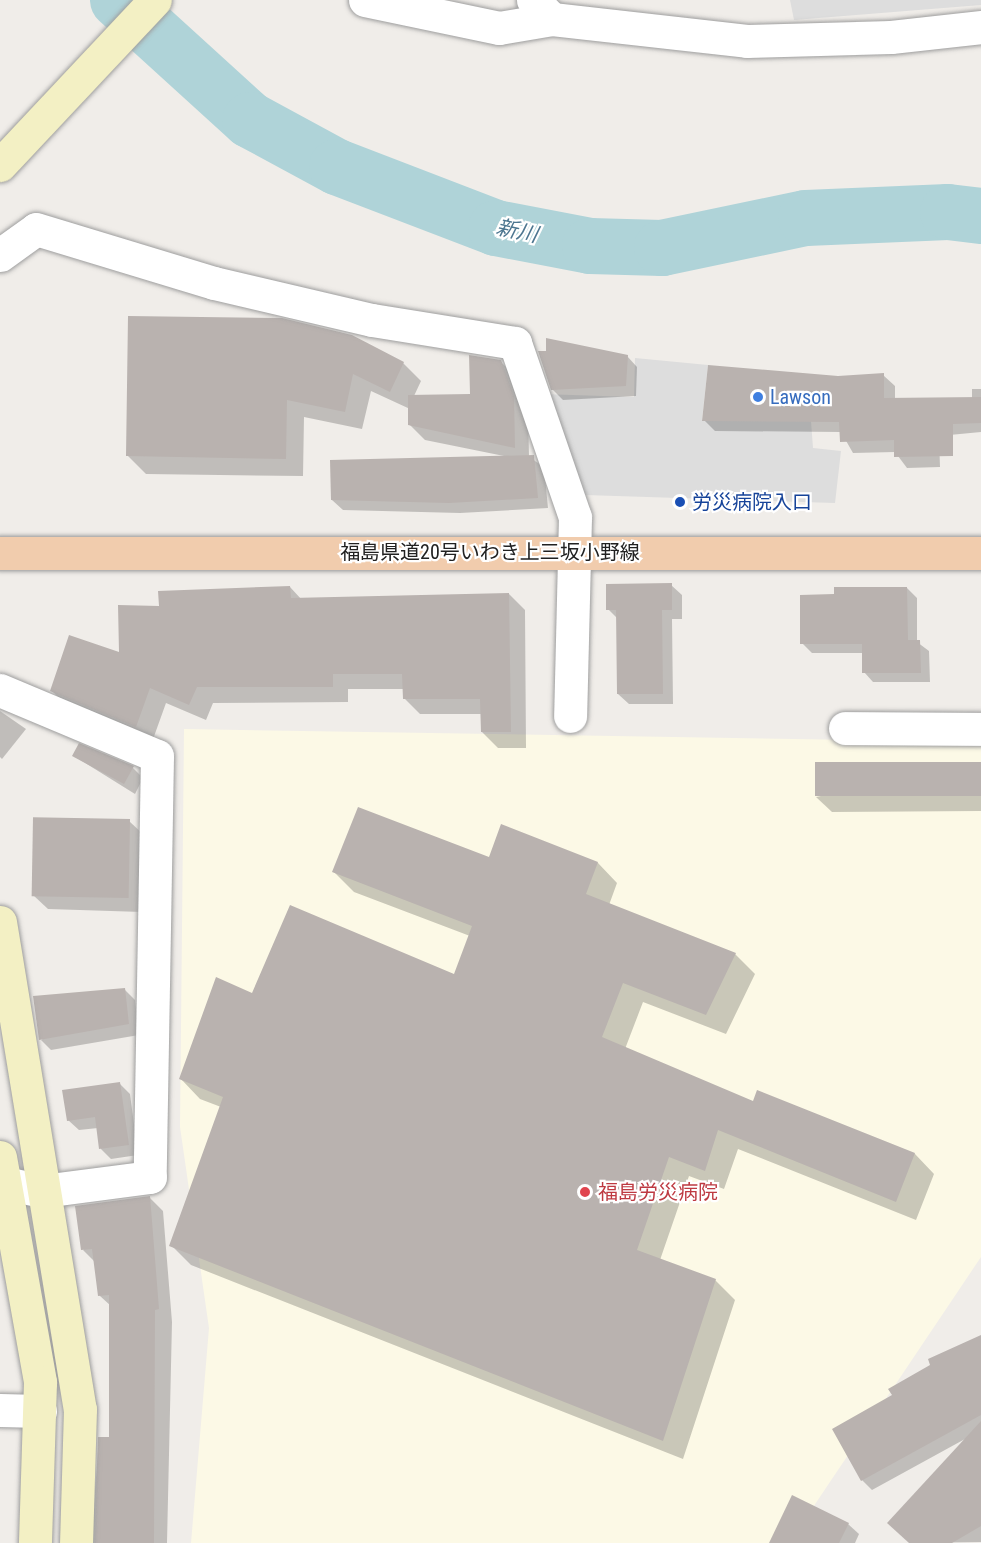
<!DOCTYPE html>
<html>
<head>
<meta charset="utf-8">
<style>
	body { margin:0 }
	#map { position:relative; width:981px; height:1543px; overflow:hidden; background:#f0ede9; font-family:"Roboto Condensed","Noto Sans JP",sans-serif }
	div>[style] { position:absolute }
	.education>* { inset:0; background:#fcf9e6 }
	.parking>* { inset:0; background:#ddd }
	.shadow>* { inset:0; background:#0003 }
	.river>* { height:56px; margin:-28px; padding:0 28px; transform-origin:28px; border-radius:28px; background:#afd3d8 }
	.building>* { inset:0; background:#b9b2af; transform-origin:0 0 }
	.roads { filter:drop-shadow(0 0 2px #9e9e9e) drop-shadow(0 0 2px #9e9e9e) }
	.street>* { height:33px; margin:-16.5px; padding:0 16.5px; transform-origin:16.5px; border-radius:16.5px; background:#fff }
	.secondary>* { height:33px; margin:-16.5px; padding:0 16.5px; transform-origin:16.5px; border-radius:16.5px; background:#f3f0c4 }
	.primary>* { height:33px; margin:-16.5px; padding:0 16.5px; transform-origin:16.5px; border-radius:16.5px; background:#f1ccad }
	.dots>* { width:16px; height:16px; translate:-50% -50%; box-sizing:border-box; border:3px solid #fff; border-radius:50% }
	span { translate:-50% -50%; white-space:nowrap; text-align:center; line-height:1.15; -webkit-text-stroke:4.5px #fff; paint-order:stroke }
	.shop-label { font-size:20px; color:#366cbe }
	.left { translate:0 -50%; text-align:left }
	.transit-label { font-size:20px; color:#164399 }
	.street-label { font-size:20px; color:#212121 }
	.health-label { font-size:20px; color:#be3a42 }
	.water-label { font-size:21px; color:#4d7690; font-style:italic }
</style>
</head>
<body>
<div id="map">
	<div class="education">
		<i style="clip-path:polygon(184px 729px,981px 742px,981px 1257px,789px 1543px,191px 1543px,209px 1328px,180px 1127px)"></i>
	</div>
	<div class="parking">
		<i style="clip-path:polygon(790px 0,981px 0,981px 5px,794px 20px)"></i>
		<i style="clip-path:polygon(635px 358px,708px 365px,702px 420px,811px 421px,813px 448px,841px 451px,835px 503px,585px 495px,542px 394px,634px 397px)"></i>
	</div>
	<div class="shadow">
		<i style="clip-path:polygon(129px 317px,403px 363px,421px 381px,414px 396px,472px 395px,500px 361px,515px 376px,528px 412px,529px 457px,544px 467px,548px 508px,460px 513px,343px 510px,332px 500px,504px 456px,425px 440px,410px 425px,410px 409px,371px 391px,362px 429px,304px 417px,303px 476px,146px 474px,128px 456px)"></i>
		<i style="clip-path:polygon(627px 356px,637px 367px,636px 396px,563px 400px,552px 389px)"></i>
		<i style="clip-path:polygon(883px 375px,895px 386px,895px 399px,972px 398px,972px 389px,981px 389px,981px 432px,939px 436px,940px 467px,907px 468px,895px 452px,853px 453px,841px 432px,715px 431px,704px 420px,838px 378px)"></i>
		<i style="clip-path:polygon(671px 585px,682px 595px,682px 619px,672px 619px,673px 704px,629px 704px,618px 694px,618px 619px,608px 609px)"></i>
		<i style="clip-path:polygon(290px 587px,302px 600px,509px 594px,525px 610px,526px 748px,498px 748px,482px 732px,482px 714px,420px 714px,404px 698px,404px 689px,348px 689px,348px 702px,213px 703px,206px 720px,166px 703px,152px 742px,67px 706px,51px 690px,120px 655px,160px 607px)"></i>
		<i style="clip-path:polygon(907px 588px,917px 598px,917px 642px,929px 651px,930px 682px,873px 682px,864px 672px,864px 653px,812px 653px,802px 643px,835px 596px)"></i>
		<i style="clip-path:polygon(0 711px,26px 729px,2px 759px,0 757px)"></i>
		<i style="clip-path:polygon(74px 756px,133px 768px,143px 778px,135px 794px)"></i>
		<i style="clip-path:polygon(981px 763px,981px 811px,832px 812px,816px 797px)"></i>
		<i style="clip-path:polygon(129px 821px,144px 835px,142px 912px,48px 909px,33px 895px)"></i>
		<i style="clip-path:polygon(502px 826px,598px 863px,617px 883px,609px 905px,735px 954px,755px 974px,726px 1034px,643px 1002px,625px 1049px,754px 1103px,758px 1092px,915px 1154px,934px 1174px,916px 1220px,738px 1149px,724px 1189px,689px 1176px,660px 1260px,715px 1280px,735px 1300px,683px 1459px,191px 1265px,171px 1245px,221px 1107px,200px 1099px,181px 1079px,253px 995px,455px 976px,470px 936px,354px 892px,334px 872px,489px 859px)"></i>
		<i style="clip-path:polygon(124px 989px,135px 1000px,139px 1035px,51px 1050px,41px 1040px)"></i>
		<i style="clip-path:polygon(120px 1084px,130px 1094px,138px 1155px,111px 1159px,101px 1149px,98px 1128px,79px 1130px,68px 1120px)"></i>
		<i style="clip-path:polygon(149px 1197px,163px 1211px,172px 1322px,167px 1543px,91px 1543px,99px 1438px,111px 1439px,111px 1306px,100px 1296px,95px 1262px,83px 1250px)"></i>
		<i style="clip-path:polygon(981px 1337px,981px 1542px,911px 1543px,965px 1439px,872px 1490px,862px 1480px,894px 1396px)"></i>
		<i style="clip-path:polygon(848px 1524px,859px 1534px,855px 1543px,770px 1543px)"></i>
	</div>
	<div class="river">
		<i style="left:118px;top:0;width:178px;rotate:42.3deg"></i>
		<i style="left:250px;top:120px;width:99px;rotate:28.4deg"></i>
		<i style="left:337px;top:167px;width:170px;rotate:21deg"></i>
		<i style="left:496px;top:228px;width:96px;rotate:10.8deg"></i>
		<i style="left:590px;top:246px;width:72px;rotate:1.6deg"></i>
		<i style="left:662px;top:248px;width:147px;rotate:-11.8deg"></i>
		<i style="left:806px;top:218px;width:142px;rotate:-2.4deg"></i>
		<i style="left:948px;top:212px;width:33px;rotate:7deg"></i>
	</div>
	<div class="building">
		<i style="clip-path:polygon(128px 316px,282px 318px,352px 335px,404px 362px,390px 392px,353px 374px,345px 412px,287px 400px,286px 459px,126px 456px)"></i>
		<i style="clip-path:polygon(546px 338px,628px 355px,626px 386px,551px 390px,538px 351px,546px 351px)"></i>
		<i style="clip-path:polygon(469px 355px,501px 360px,514px 396px,515px 448px,408px 425px,408px 395px,470px 394px)"></i>
		<i style="clip-path:polygon(708px 365px,838px 376px,884px 373px,884px 398px,981px 397px,981px 423px,953px 424px,953px 456px,894px 457px,894px 440px,840px 442px,839px 422px,702px 421px)"></i>
		<i style="clip-path:polygon(534px 455px,538px 498px,449px 503px,331px 500px,330px 460px)"></i>
		<i style="clip-path:polygon(672px 583px,672px 610px,662px 610px,663px 694px,617px 694px,616px 610px,606px 610px,606px 584px)"></i>
		<i style="clip-path:polygon(290px 586px,291px 598px,509px 593px,511px 732px,481px 732px,480px 699px,403px 699px,402px 674px,333px 674px,333px 687px,197px 687px,189px 705px,150px 688px,136px 727px,50px 691px,69px 635px,119px 652px,118px 605px,159px 606px,158px 591px)"></i>
		<i style="clip-path:polygon(834px 587px,907px 587px,908px 640px,920px 640px,921px 673px,862px 673px,862px 644px,800px 644px,800px 595px,834px 594px)"></i>
		<i style="clip-path:polygon(79px 743px,134px 766px,124px 784px,72px 756px)"></i>
		<i style="left:981px;top:762px;width:34px;height:166px;rotate:90deg"></i>
		<i style="clip-path:polygon(358px 807px,489px 857px,501px 824px,598px 862px,586px 894px,736px 953px,706px 1015px,623px 983px,602px 1037px,753px 1101px,757px 1090px,915px 1153px,896px 1202px,718px 1130px,705px 1171px,669px 1157px,637px 1250px,716px 1279px,663px 1441px,169px 1246px,223px 1097px,179px 1079px,216px 977px,252px 993px,290px 905px,454px 974px,472px 926px,332px 872px)"></i>
		<i style="left:130px;top:819px;width:79px;height:97px;rotate:91deg"></i>
		<i style="clip-path:polygon(125px 988px,129px 1024px,39px 1040px,33px 996px)"></i>
		<i style="clip-path:polygon(120px 1082px,129px 1145px,99px 1149px,95px 1117px,67px 1121px,62px 1090px)"></i>
		<i style="clip-path:polygon(150px 1196px,159px 1309px,155px 1310px,154px 1543px,95px 1543px,98px 1437px,109px 1437px,109px 1295px,98px 1296px,92px 1249px,81px 1250px,75px 1206px)"></i>
		<i style="clip-path:polygon(981px 1335px,981px 1415px,861px 1481px,832px 1429px,892px 1395px,888px 1389px,930px 1365px,928px 1359px)"></i>
		<i style="clip-path:polygon(981px 1421px,981px 1526px,952px 1543px,909px 1543px,887px 1523px)"></i>
		<i style="clip-path:polygon(792px 1495px,849px 1523px,839px 1543px,769px 1543px)"></i>
	</div>
	<div class="roads">
		<div class="street">
			<i style="left:365px;top:0;width:137px;rotate:11.8deg"></i>
			<i style="left:499px;top:28px;width:54px;rotate:-9.6deg"></i>
			<i style="left:533px;top:0;width:27px;rotate:45deg"></i>
			<i style="left:552px;top:19px;width:196px;rotate:6.4deg"></i>
			<i style="left:747px;top:41px;width:144px;rotate:-1.6deg"></i>
			<i style="left:891px;top:37px;width:91px;rotate:-6.3deg"></i>
			<i style="left:0;top:255px;width:44px;rotate:-35.8deg"></i>
			<i style="left:36px;top:229px;width:186px;rotate:16.9deg"></i>
			<i style="left:214px;top:283px;width:162px;rotate:13.2deg"></i>
			<i style="left:372px;top:320px;width:145px;rotate:9.1deg"></i>
			<i style="left:515px;top:343px;width:184px;rotate:71deg"></i>
			<i style="left:575px;top:517px;width:199px;rotate:91.4deg"></i>
			<i style="left:0;top:690px;width:170px;rotate:22.8deg"></i>
			<i style="left:157px;top:756px;width:421px;rotate:91deg"></i>
			<i style="left:150px;top:1177px;width:109px;rotate:172.6deg"></i>
			<i style="left:42px;top:1191px;width:43px;rotate:-167.9deg"></i>
			<i style="left:845px;top:728px;width:136px;rotate:0.4deg"></i>
			<i style="left:0;top:1410px;width:40px;rotate:1.4deg"></i>
		</div>
		<div class="secondary">
			<i style="left:0;top:165px;width:226px;rotate:-46.8deg"></i>
			<i style="left:0;top:922px;width:494px;rotate:80.7deg"></i>
			<i style="left:80px;top:1409px;width:134px;rotate:91.7deg"></i>
			<i style="left:0;top:1157px;width:229px;rotate:79.9deg"></i>
			<i style="left:40px;top:1382px;width:161px;rotate:91.8deg"></i>
		</div>
		<div class="primary">
			<i style="left:0;top:553px;width:981px"></i>
		</div>
	</div>
	<div class="dots">
		<i style="left:758px;top:397px;background:#3f7fe0"></i>
		<i style="left:680px;top:502px;background:#1a4fb4"></i>
		<i style="left:585px;top:1192px;background:#e0444e"></i>
	</div>
	<div class="shop-label">
		<span class="left" style="left:770px;top:397px">Lawson</span>
	</div>
	<div class="transit-label">
		<span class="left" style="left:692px;top:502px">労災病院入口</span>
	</div>
	<div class="street-label">
		<span style="left:490px;top:552px">福島県道20号いわき上三坂小野線</span>
	</div>
	<div class="health-label">
		<span class="left" style="left:598px;top:1192px">福島労災病院</span>
	</div>
	<div class="water-label">
		<span style="left:517px;top:231px;rotate:12deg">新川</span>
	</div>
</div>
</body>
</html>
